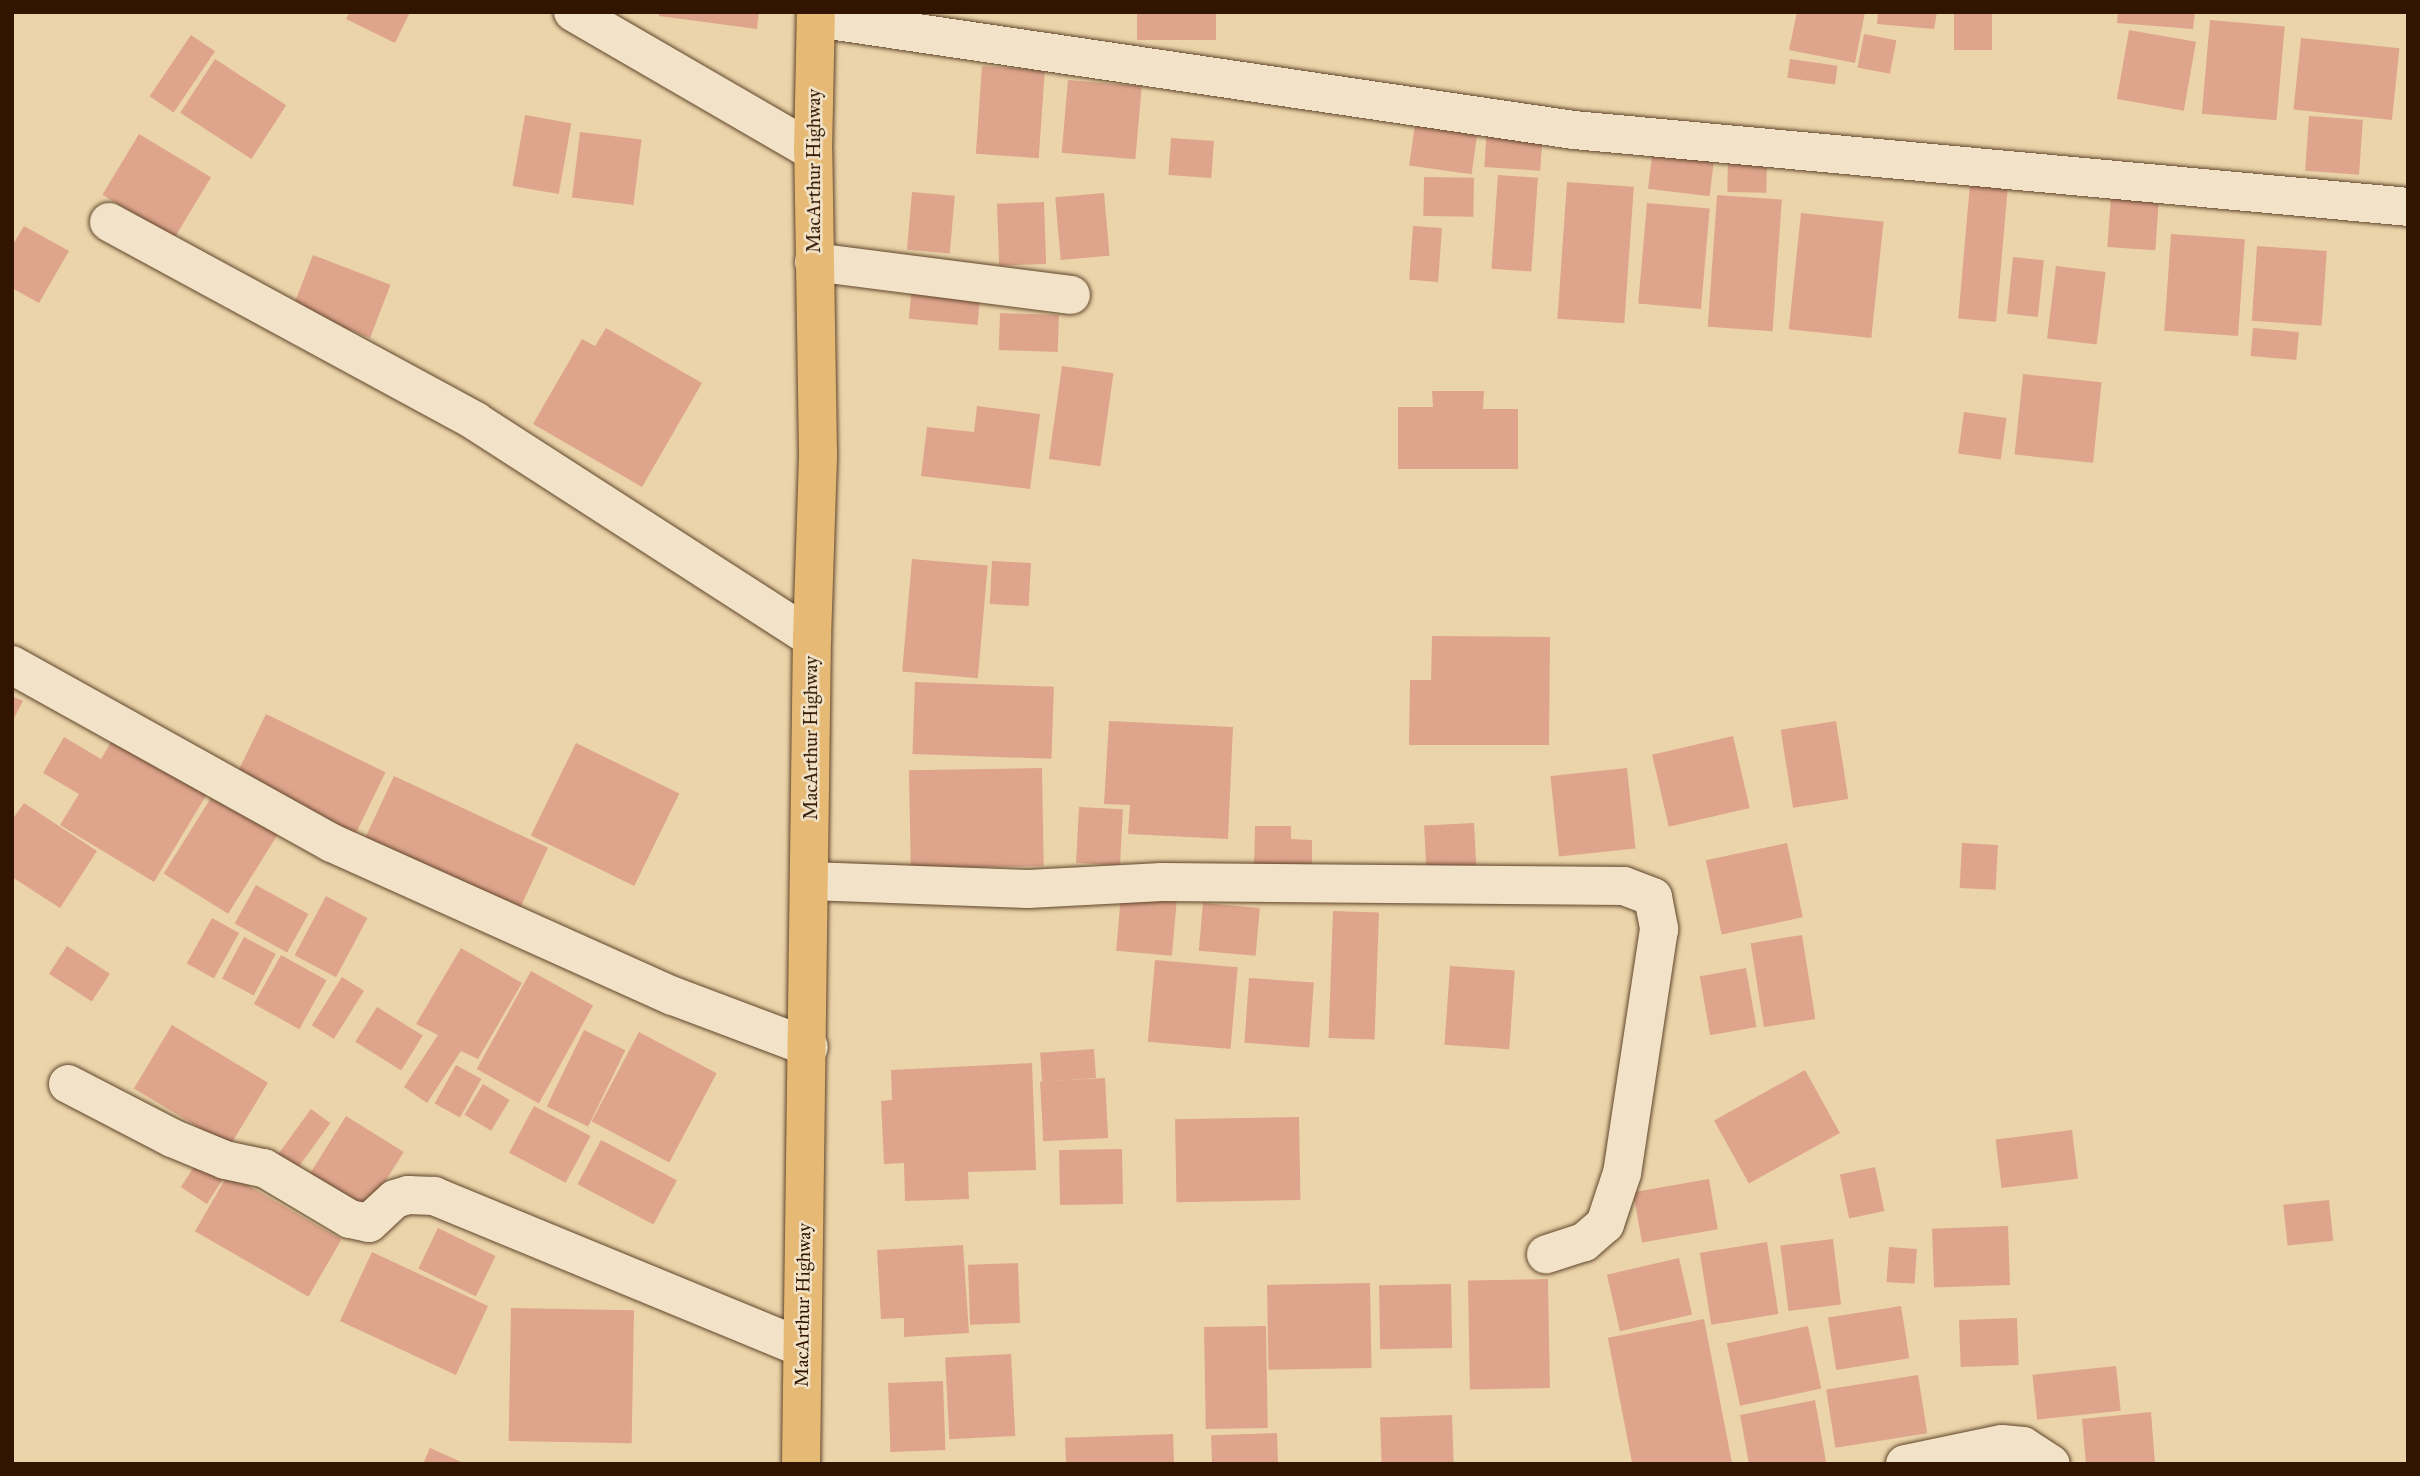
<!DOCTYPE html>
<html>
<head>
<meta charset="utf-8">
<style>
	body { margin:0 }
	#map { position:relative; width:2420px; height:1476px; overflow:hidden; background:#ebd4aa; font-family:"IM FELL Great Primer",serif }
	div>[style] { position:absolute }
	.building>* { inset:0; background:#dea58c; transform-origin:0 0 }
	.roads { filter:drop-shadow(0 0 2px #60452a) drop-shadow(0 0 2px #60452a) }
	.minor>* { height:38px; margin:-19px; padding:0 19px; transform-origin:19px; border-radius:19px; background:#f2e3c8 }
	.trunk>* { height:38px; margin:-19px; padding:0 19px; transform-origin:19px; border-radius:19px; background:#e6ba75 }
	span { translate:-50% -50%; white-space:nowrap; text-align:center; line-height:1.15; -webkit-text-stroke:5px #f2e3c8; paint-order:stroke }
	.street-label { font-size:19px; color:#311500 }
	.frame { position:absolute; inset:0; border:14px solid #311500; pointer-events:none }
</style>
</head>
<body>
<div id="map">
	<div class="building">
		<i style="clip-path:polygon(350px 12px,410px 12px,395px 43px,346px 19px)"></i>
		<i style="clip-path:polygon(659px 12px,759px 12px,757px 29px,659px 16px)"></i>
		<i style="left:1137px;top:12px;width:79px;height:28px"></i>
		<i style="clip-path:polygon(1797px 12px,1865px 12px,1855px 63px,1789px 50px)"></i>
		<i style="clip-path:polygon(1878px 12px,1937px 12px,1934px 29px,1877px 24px)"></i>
		<i style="left:1954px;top:12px;width:38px;height:38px"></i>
		<i style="clip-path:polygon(2118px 12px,2195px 12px,2193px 29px,2117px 23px)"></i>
		<i style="left:2210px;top:20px;width:75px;height:94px;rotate:5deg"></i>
		<i style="left:2129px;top:30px;width:68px;height:70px;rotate:10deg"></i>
		<i style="left:1864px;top:34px;width:33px;height:34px;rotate:11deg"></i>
		<i style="left:191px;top:35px;width:29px;height:74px;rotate:34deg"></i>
		<i style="left:2301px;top:38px;width:99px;height:72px;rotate:6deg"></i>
		<i style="left:215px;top:59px;width:85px;height:64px;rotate:33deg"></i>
		<i style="left:1790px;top:59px;width:48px;height:19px;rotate:8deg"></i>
		<i style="left:982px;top:66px;width:63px;height:88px;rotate:4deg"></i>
		<i style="left:1068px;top:80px;width:74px;height:73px;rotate:5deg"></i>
		<i style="left:525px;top:115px;width:47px;height:72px;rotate:10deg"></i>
		<i style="left:2309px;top:116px;width:54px;height:55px;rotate:4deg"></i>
		<i style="left:1416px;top:117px;width:63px;height:49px;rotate:8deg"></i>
		<i style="left:1487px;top:128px;width:56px;height:39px;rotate:4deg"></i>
		<i style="left:580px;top:132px;width:62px;height:66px;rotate:7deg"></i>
		<i style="left:139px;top:134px;width:84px;height:71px;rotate:31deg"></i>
		<i style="left:1171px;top:138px;width:43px;height:37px;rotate:4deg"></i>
		<i style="left:1653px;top:148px;width:62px;height:41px;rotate:7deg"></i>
		<i style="left:1728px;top:156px;width:39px;height:36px;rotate:1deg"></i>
		<i style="left:1498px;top:175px;width:40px;height:94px;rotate:4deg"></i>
		<i style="left:1424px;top:177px;width:50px;height:39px;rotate:1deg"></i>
		<i style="left:1567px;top:182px;width:67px;height:137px;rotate:4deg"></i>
		<i style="left:1970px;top:184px;width:38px;height:135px;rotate:5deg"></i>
		<i style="left:912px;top:192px;width:43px;height:58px;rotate:5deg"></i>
		<i style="left:1104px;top:193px;width:63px;height:49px;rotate:85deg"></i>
		<i style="left:1717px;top:195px;width:65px;height:132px;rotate:4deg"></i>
		<i style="left:2111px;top:196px;width:48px;height:51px;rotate:4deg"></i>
		<i style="left:1044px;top:202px;width:62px;height:47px;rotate:88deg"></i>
		<i style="left:1647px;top:203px;width:63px;height:101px;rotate:5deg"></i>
		<i style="left:1801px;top:213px;width:83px;height:117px;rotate:6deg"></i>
		<i style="clip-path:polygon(24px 226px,69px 251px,39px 303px,12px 288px,12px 246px)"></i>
		<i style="left:1413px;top:226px;width:29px;height:54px;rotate:4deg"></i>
		<i style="left:2171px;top:234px;width:74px;height:97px;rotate:4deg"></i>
		<i style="left:2257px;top:246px;width:70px;height:75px;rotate:4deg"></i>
		<i style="left:313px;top:255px;width:83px;height:57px;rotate:21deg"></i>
		<i style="left:2013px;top:257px;width:31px;height:57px;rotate:6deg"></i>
		<i style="left:2056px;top:266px;width:50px;height:73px;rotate:7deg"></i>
		<i style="left:912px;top:283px;width:69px;height:36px;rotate:5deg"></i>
		<i style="left:1000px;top:313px;width:59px;height:37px;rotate:2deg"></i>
		<i style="clip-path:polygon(606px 328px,702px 383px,642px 487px,533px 424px,582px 339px,595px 346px)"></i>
		<i style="left:2253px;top:328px;width:46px;height:28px;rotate:5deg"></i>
		<i style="left:1062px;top:366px;width:52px;height:94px;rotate:8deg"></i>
		<i style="left:2023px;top:374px;width:79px;height:81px;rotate:6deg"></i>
		<i style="clip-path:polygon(1432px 391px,1484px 391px,1483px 409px,1518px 409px,1518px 469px,1398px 469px,1398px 407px,1433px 407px)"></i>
		<i style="clip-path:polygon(977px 406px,1040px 414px,1030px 489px,921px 476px,927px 427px,974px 432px)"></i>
		<i style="left:1964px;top:412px;width:43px;height:42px;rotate:8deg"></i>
		<i style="left:912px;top:559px;width:76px;height:113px;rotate:5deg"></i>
		<i style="left:992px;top:561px;width:39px;height:43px;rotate:3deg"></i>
		<i style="clip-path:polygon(1432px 636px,1550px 637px,1549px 745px,1409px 745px,1410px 680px,1431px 680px)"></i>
		<i style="left:915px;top:682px;width:139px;height:72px;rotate:2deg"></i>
		<i style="clip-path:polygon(12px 696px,23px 701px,12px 722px)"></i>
		<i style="left:266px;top:714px;width:133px;height:68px;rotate:26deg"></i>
		<i style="clip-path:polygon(1109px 721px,1233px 727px,1228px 839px,1128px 834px,1130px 805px,1104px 804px)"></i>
		<i style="left:1836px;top:721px;width:79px;height:56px;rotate:81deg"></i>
		<i style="left:1733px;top:736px;width:74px;height:83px;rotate:77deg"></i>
		<i style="clip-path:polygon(64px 737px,101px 759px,114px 737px,207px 794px,154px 882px,60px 825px,79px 794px,43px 773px)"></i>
		<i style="left:576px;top:743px;width:115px;height:103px;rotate:26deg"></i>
		<i style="left:1042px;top:768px;width:98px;height:133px;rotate:89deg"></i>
		<i style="left:1627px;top:768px;width:81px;height:77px;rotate:84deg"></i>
		<i style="left:394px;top:776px;width:170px;height:76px;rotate:25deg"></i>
		<i style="left:214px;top:793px;width:76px;height:95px;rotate:32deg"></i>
		<i style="clip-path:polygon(24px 803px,97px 851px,60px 908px,12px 877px,12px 820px)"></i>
		<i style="left:1079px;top:807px;width:44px;height:56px;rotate:3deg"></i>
		<i style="left:1474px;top:823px;width:44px;height:50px;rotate:87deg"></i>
		<i style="clip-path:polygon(1255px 826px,1291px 826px,1291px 839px,1312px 840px,1312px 867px,1254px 867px)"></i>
		<i style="left:1787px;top:843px;width:76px;height:83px;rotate:78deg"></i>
		<i style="left:1962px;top:843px;width:36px;height:45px;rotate:3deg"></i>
		<i style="left:256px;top:885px;width:60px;height:44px;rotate:29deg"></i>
		<i style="left:1121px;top:895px;width:56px;height:56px;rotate:5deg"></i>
		<i style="left:326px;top:896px;width:47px;height:67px;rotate:28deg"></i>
		<i style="left:1203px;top:903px;width:57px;height:48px;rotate:5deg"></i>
		<i style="left:1333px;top:911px;width:46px;height:127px;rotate:2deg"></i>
		<i style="left:212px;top:918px;width:31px;height:52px;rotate:29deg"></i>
		<i style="left:1802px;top:935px;width:85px;height:52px;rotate:81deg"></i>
		<i style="left:244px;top:937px;width:36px;height:47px;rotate:28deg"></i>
		<i style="left:67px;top:946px;width:51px;height:33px;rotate:33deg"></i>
		<i style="clip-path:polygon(461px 948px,522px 983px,478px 1059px,461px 1051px,427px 1103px,404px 1087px,438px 1035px,416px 1024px)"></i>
		<i style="left:281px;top:955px;width:52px;height:56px;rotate:29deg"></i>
		<i style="left:1155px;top:960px;width:83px;height:82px;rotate:5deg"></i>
		<i style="left:1450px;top:966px;width:65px;height:79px;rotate:4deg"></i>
		<i style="left:1746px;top:968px;width:60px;height:47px;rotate:80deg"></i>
		<i style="left:531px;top:971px;width:71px;height:112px;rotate:29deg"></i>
		<i style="left:342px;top:977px;width:26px;height:57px;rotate:32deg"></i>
		<i style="left:1249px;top:978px;width:65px;height:65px;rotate:4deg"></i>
		<i style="left:377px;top:1007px;width:54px;height:41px;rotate:32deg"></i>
		<i style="left:172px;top:1025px;width:112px;height:74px;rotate:31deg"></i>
		<i style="left:584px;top:1030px;width:46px;height:85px;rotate:26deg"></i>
		<i style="left:639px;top:1032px;width:88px;height:101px;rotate:28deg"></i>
		<i style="left:1094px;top:1049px;width:29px;height:54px;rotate:86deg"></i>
		<i style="clip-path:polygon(1032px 1063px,1036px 1170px,968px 1172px,969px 1199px,905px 1201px,904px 1163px,884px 1164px,881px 1101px,892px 1100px,891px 1070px)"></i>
		<i style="left:456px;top:1065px;width:29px;height:44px;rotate:29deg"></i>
		<i style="left:1805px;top:1070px;width:72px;height:104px;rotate:61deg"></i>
		<i style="left:1105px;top:1078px;width:60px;height:65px;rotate:87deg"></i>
		<i style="left:483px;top:1084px;width:31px;height:36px;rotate:31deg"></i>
		<i style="left:534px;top:1106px;width:64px;height:53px;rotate:28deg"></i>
		<i style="left:311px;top:1109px;width:24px;height:62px;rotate:36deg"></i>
		<i style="left:346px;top:1116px;width:68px;height:72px;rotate:32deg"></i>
		<i style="left:1299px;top:1117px;width:83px;height:124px;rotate:89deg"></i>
		<i style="left:2072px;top:1130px;width:49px;height:77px;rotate:83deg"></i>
		<i style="left:601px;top:1140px;width:86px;height:50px;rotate:28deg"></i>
		<i style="left:1122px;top:1149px;width:55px;height:63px;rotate:89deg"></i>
		<i style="left:201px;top:1156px;width:31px;height:37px;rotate:33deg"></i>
		<i style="left:1875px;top:1167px;width:45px;height:36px;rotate:78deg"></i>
		<i style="left:228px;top:1174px;width:131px;height:66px;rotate:30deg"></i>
		<i style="left:1709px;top:1179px;width:51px;height:77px;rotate:80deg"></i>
		<i style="left:2329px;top:1200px;width:41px;height:46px;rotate:84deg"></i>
		<i style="left:2008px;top:1226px;width:59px;height:76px;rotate:88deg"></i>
		<i style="left:438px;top:1228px;width:64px;height:45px;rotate:26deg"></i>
		<i style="left:1833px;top:1239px;width:66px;height:53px;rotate:83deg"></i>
		<i style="left:1767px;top:1242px;width:73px;height:68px;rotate:81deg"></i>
		<i style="clip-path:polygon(963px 1245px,969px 1333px,904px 1337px,904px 1318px,881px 1319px,877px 1250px)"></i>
		<i style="left:1889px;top:1247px;width:28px;height:35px;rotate:4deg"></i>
		<i style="left:372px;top:1252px;width:128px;height:76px;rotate:25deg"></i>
		<i style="left:1679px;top:1258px;width:58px;height:74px;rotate:77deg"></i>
		<i style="left:1018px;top:1263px;width:60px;height:50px;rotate:88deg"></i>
		<i style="left:1548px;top:1279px;width:109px;height:80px;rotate:89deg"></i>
		<i style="left:1370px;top:1283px;width:85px;height:103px;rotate:89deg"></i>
		<i style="left:1451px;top:1284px;width:64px;height:72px;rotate:89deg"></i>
		<i style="left:1901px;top:1306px;width:53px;height:74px;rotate:81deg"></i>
		<i style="left:511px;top:1308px;width:123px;height:133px;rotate:1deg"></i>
		<i style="left:2017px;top:1318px;width:47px;height:58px;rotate:88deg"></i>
		<i style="left:1704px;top:1319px;width:148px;height:98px;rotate:79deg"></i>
		<i style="left:1266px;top:1326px;width:102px;height:62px;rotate:89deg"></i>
		<i style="left:1808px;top:1326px;width:64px;height:83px;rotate:78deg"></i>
		<i style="left:1011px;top:1354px;width:82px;height:66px;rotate:87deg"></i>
		<i style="left:2116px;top:1366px;width:45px;height:84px;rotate:84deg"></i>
		<i style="left:1918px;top:1375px;width:59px;height:93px;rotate:81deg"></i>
		<i style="left:943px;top:1381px;width:69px;height:55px;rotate:88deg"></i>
		<i style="clip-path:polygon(1815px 1400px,1826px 1462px,1749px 1464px,1740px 1415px)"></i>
		<i style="clip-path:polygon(2151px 1412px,2155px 1464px,2086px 1464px,2082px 1419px)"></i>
		<i style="left:1452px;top:1415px;width:49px;height:72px;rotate:88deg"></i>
		<i style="left:1277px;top:1433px;width:31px;height:66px;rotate:88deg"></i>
		<i style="left:1173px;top:1434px;width:30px;height:108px;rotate:88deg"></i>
		<i style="clip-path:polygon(430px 1448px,466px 1464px,423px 1464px)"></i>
	</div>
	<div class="roads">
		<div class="minor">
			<i style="left:573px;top:12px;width:277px;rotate:30.1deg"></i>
			<i style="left:816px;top:18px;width:766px;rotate:8.41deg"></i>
			<i style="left:1574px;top:130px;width:838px;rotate:5.27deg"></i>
			<i style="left:109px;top:222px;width:417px;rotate:28.5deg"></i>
			<i style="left:475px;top:421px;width:401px;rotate:32.8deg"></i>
			<i style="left:814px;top:262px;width:259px;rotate:7.3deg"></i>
			<i style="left:12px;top:665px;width:366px;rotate:29.1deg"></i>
			<i style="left:332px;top:843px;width:374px;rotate:24.2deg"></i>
			<i style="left:673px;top:996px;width:145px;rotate:20.6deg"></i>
			<i style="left:810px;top:881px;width:218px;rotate:2.1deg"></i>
			<i style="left:1028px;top:889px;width:134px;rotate:-3deg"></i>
			<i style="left:1162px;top:882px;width:462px;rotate:0.5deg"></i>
			<i style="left:1624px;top:886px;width:31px;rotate:21deg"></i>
			<i style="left:1653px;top:897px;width:33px;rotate:79deg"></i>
			<i style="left:1659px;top:929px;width:247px;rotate:98.6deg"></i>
			<i style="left:1622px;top:1173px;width:54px;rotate:108.4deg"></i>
			<i style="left:1605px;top:1224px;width:28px;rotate:139deg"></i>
			<i style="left:1584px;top:1242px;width:40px;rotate:162deg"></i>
			<i style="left:68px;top:1084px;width:117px;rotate:27.4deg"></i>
			<i style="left:172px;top:1138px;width:57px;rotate:22.5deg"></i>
			<i style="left:225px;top:1160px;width:40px;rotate:12deg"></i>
			<i style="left:264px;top:1168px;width:100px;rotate:30.7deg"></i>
			<i style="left:350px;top:1219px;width:19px;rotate:12deg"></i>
			<i style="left:369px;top:1223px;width:35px;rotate:-43deg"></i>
			<i style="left:395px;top:1199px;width:14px;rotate:-17deg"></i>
			<i style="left:408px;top:1195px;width:26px;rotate:2deg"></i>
			<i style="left:434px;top:1196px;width:398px;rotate:22.4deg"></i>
			<i style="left:1905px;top:1464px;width:99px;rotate:-11.7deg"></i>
			<i style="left:2002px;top:1444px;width:21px;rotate:5deg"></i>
			<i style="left:2023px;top:1446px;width:33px;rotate:33deg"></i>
		</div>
		<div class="trunk">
			<i style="left:801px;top:1464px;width:826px;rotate:-89.24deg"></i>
			<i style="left:812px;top:638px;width:185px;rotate:-88.1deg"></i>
			<i style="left:818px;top:453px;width:302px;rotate:-90.9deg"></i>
			<i style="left:813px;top:151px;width:139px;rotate:-88.8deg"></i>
		</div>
	</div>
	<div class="street-label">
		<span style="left:814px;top:171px;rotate:-90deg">MacArthur Highway</span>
		<span style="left:811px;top:738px;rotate:-90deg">MacArthur Highway</span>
		<span style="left:803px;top:1305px;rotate:-89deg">MacArthur Highway</span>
	</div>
	<div class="frame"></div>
</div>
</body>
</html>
